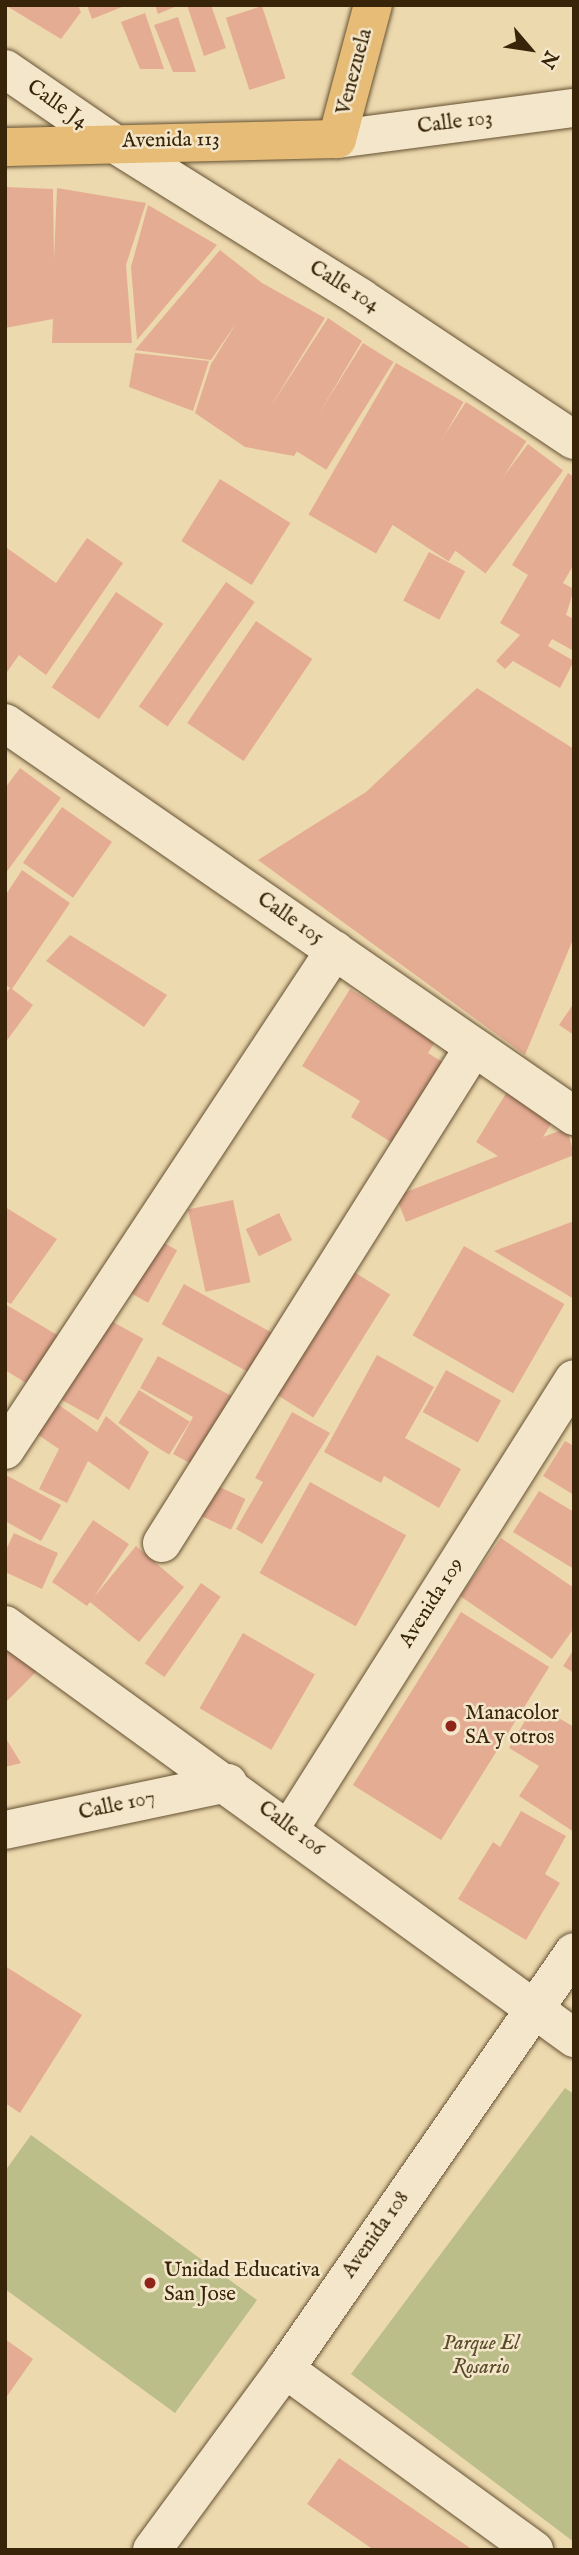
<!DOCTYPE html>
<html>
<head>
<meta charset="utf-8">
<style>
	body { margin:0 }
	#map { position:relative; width:579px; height:2555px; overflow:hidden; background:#edd9ae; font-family:"IM FELL English",serif }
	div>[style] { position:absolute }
	.green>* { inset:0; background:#bbbe88 }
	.building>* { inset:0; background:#e5ac94; transform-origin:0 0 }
	.roads { filter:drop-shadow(0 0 2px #655132) drop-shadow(0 0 2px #655132) }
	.minor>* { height:38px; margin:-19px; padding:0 19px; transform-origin:19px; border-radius:19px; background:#f3e6ca }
	.major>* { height:38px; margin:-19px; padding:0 19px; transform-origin:19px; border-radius:19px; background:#e6bc77 }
	.dots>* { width:19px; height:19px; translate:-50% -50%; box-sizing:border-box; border:4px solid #f3e6ca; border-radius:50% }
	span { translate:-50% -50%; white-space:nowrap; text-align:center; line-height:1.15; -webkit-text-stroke:5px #f3e6ca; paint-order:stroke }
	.street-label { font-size:21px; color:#382408 }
	.poi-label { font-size:21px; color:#382408 }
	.left { translate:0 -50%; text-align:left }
	.park-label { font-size:21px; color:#594a28; font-style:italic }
	.frame { position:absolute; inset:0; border:7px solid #382408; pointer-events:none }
	.north { position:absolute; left:495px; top:14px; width:70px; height:70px; -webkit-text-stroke:5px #f3e6ca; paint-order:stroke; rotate:119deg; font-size:19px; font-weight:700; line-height:28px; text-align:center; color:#382408 }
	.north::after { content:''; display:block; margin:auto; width:24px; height:32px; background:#382408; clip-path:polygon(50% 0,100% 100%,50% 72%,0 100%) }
</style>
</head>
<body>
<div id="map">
	<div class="green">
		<i style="clip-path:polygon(565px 2088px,574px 2094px,574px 2542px,351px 2374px)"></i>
		<i style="clip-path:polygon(31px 2135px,257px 2300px,175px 2413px,5px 2289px,5px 2171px)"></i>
	</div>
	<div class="building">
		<i style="clip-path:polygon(5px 5px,78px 5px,81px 12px,61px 39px)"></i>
		<i style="clip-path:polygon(87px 5px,127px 5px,92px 19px)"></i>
		<i style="clip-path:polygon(155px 5px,179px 5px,158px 14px)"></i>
		<i style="clip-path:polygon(187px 5px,211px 5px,226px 48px,204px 56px)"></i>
		<i style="left:262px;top:6px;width:76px;height:38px;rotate:72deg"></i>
		<i style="clip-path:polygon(145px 13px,164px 69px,140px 69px,121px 22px)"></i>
		<i style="clip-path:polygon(178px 17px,196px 72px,173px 72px,154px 25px)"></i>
		<i style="clip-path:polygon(5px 187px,53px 189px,54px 260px,57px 188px,146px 203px,126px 265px,132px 343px,52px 343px,53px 319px,5px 328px)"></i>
		<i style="clip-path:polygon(148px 205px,217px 245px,137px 340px,131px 267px)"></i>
		<i style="clip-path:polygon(220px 250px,262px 283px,325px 318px,269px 409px,328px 318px,362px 341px,294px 456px,245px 447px,195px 413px,211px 364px,237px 322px,211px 360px,135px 350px)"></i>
		<i style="left:363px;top:343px;width:36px;height:127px;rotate:32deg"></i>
		<i style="clip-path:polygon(135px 353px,209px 361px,193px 411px,129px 387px)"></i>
		<i style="left:396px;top:363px;width:78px;height:175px;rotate:30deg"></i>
		<i style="left:466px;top:402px;width:72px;height:143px;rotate:33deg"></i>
		<i style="left:528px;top:444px;width:44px;height:129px;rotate:37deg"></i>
		<i style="clip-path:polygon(568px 473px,574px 477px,574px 564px,563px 583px,574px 589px,566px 615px,574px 619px,574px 651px,552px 639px,548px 646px,574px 661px,560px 688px,513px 661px,505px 669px,496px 661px,520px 635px,500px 623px,528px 575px,512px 565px)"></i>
		<i style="left:220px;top:479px;width:83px;height:73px;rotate:32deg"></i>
		<i style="clip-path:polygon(87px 538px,123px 563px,46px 675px,19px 655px,5px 675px,5px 551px,7px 548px,56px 583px)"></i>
		<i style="left:429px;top:552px;width:41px;height:55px;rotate:28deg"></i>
		<i style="left:226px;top:582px;width:35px;height:152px;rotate:35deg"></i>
		<i style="left:116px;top:592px;width:57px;height:115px;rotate:34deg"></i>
		<i style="left:256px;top:621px;width:68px;height:123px;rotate:34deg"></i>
		<i style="clip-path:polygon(477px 688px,574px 749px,574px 937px,525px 1055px,258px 860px,366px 792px)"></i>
		<i style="clip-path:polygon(20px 768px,61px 798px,5px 874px,5px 788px)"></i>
		<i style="left:62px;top:807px;width:61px;height:68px;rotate:35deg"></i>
		<i style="clip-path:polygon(22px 870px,70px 903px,12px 989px,33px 1005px,5px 1043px,5px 994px,10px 988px,5px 984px,5px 896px)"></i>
		<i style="clip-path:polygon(70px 935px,167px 995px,144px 1027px,46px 961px)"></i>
		<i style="clip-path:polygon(350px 989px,435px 1042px,428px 1053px,452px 1068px,402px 1149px,351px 1117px,360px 1101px,302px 1066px)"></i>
		<i style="clip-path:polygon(574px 1003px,574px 1035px,559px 1025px)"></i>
		<i style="clip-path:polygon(510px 1087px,556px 1116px,543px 1137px,567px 1128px,574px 1155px,406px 1222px,396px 1196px,498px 1156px,476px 1142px)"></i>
		<i style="left:233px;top:1200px;width:84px;height:46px;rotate:78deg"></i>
		<i style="clip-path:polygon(5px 1207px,57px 1239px,11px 1304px,5px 1301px)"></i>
		<i style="left:279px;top:1213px;width:30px;height:37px;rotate:64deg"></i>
		<i style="clip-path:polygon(574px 1221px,574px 1299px,494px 1251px)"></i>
		<i style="left:157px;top:1239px;width:23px;height:60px;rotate:29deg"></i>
		<i style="left:464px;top:1246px;width:116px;height:103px;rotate:30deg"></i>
		<i style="left:346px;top:1267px;width:52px;height:145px;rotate:32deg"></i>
		<i style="left:184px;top:1284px;width:106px;height:46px;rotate:29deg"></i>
		<i style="clip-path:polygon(5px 1304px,69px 1342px,39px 1391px,5px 1370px)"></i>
		<i style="left:104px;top:1317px;width:45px;height:93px;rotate:29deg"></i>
		<i style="clip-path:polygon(377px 1355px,434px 1387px,405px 1438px,461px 1469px,439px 1508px,384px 1476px,381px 1483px,324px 1452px)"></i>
		<i style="clip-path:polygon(158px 1356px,237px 1399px,197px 1467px,173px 1454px,193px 1417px,140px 1388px)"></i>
		<i style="left:446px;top:1370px;width:63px;height:48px;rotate:29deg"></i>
		<i style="left:139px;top:1390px;width:60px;height:39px;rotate:32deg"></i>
		<i style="clip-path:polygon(52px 1400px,97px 1432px,106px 1416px,149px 1452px,129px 1490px,88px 1461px,67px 1503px,39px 1489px,59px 1449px,31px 1430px)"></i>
		<i style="clip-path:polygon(292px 1412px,330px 1433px,262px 1544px,236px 1529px,263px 1482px,255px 1478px)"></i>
		<i style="clip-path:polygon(565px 1441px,574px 1446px,574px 1495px,543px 1476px)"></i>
		<i style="clip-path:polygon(6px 1475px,61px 1505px,41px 1541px,5px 1521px)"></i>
		<i style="left:310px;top:1482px;width:110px;height:104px;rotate:29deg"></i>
		<i style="left:211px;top:1483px;width:38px;height:34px;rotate:25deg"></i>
		<i style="clip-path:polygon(539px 1491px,574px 1512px,574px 1569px,513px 1532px)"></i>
		<i style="clip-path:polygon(93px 1520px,129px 1544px,94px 1597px,136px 1546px,184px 1587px,139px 1642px,90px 1602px,87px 1606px,52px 1582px)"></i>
		<i style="clip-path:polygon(14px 1533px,58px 1553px,42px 1589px,5px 1572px,5px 1552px)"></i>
		<i style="clip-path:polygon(501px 1538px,574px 1588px,574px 1628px,552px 1659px,460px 1596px)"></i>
		<i style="left:201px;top:1583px;width:24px;height:98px;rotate:35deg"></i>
		<i style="left:461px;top:1612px;width:104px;height:204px;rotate:32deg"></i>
		<i style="left:243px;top:1633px;width:83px;height:87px;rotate:30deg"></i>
		<i style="clip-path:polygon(5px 1637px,38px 1670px,5px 1703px)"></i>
		<i style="clip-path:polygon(574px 1649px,574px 1673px,563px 1666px)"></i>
		<i style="clip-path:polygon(535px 1704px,574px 1727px,574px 1832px,519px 1796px,539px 1766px,509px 1748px)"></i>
		<i style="clip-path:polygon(5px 1737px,21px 1763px,5px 1767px)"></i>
		<i style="clip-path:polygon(521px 1811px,566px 1836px,545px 1874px,560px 1883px,526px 1940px,458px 1899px,493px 1842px,500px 1847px)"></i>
		<i style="clip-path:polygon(5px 1966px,82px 2015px,20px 2113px,5px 2103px)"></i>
		<i style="clip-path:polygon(5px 2339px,33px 2359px,5px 2399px)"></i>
		<i style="clip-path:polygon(339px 2458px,473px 2550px,374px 2550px,307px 2504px)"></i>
	</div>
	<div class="roads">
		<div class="minor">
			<i style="left:5px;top:69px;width:127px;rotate:34.4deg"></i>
			<i style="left:110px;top:141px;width:296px;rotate:32deg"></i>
			<i style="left:361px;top:298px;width:256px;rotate:33.7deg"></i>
			<i style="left:337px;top:139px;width:239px;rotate:-7.5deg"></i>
			<i style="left:5px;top:723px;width:692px;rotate:34.63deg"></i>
			<i style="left:5px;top:1450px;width:599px;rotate:-56.58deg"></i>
			<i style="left:162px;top:1543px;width:586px;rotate:-57.83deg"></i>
			<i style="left:5px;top:1625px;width:703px;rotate:35.97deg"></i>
			<i style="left:290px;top:1828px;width:531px;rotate:-57.69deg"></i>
			<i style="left:5px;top:1830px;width:228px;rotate:-11.9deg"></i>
			<i style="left:285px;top:2369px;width:308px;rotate:36deg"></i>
			<i style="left:152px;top:2550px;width:225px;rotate:-53.7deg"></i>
			<i style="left:285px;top:2369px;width:507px;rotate:-55.28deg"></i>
		</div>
		<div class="major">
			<i style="left:5px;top:147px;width:332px;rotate:-1.4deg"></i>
			<i style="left:337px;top:139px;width:139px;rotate:-75deg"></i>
		</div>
	</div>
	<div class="dots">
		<i style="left:451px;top:1726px;background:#8f2418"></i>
		<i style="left:150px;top:2283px;background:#8f2418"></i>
	</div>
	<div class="street-label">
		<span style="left:355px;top:72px;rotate:-75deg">Venezuela</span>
		<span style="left:57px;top:105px;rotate:35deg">Calle J4</span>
		<span style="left:455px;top:123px;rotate:-7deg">Calle 103</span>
		<span style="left:171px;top:141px;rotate:-1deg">Avenida 113</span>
		<span style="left:344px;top:287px;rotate:32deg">Calle 104</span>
		<span style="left:290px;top:919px;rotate:35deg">Calle 105</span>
		<span style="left:432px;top:1603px;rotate:-58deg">Avenida 109</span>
		<span style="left:117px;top:1806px;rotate:-12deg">Calle 107</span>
		<span style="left:291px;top:1829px;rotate:37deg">Calle 106</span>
		<span style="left:376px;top:2235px;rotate:-55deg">Avenida 108</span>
	</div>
	<div class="poi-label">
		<span class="left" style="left:465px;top:1726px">Manacolor<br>SA y otros</span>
		<span class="left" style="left:164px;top:2283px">Unidad Educativa<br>San Jose</span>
	</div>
	<div class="park-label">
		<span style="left:481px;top:2356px">Parque El<br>Rosario</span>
	</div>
	<div class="frame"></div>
	<div class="north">N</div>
</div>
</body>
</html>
